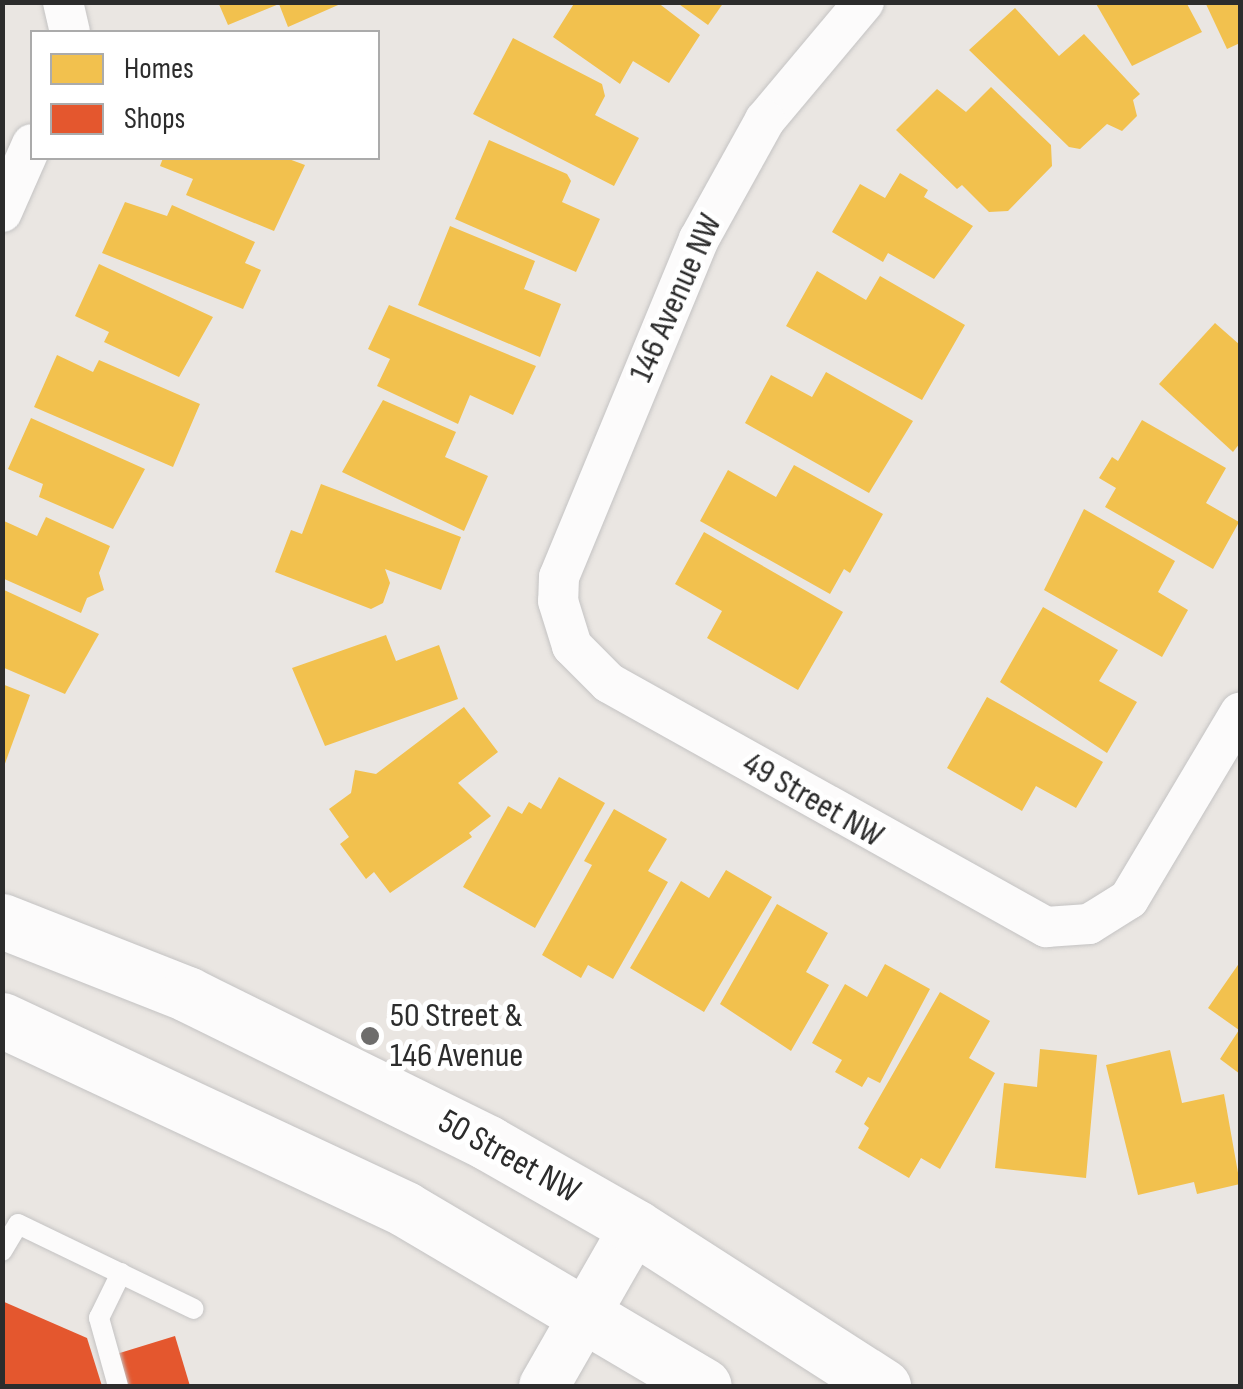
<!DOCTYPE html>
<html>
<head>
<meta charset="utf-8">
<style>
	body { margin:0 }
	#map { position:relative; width:1243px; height:1389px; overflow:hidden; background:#eae6e2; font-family:"Sofia Sans Condensed",sans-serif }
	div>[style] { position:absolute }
	.homes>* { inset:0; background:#f2c14e }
	.shops>* { inset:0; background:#e4572e }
	.roads { filter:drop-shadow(0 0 2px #c4c3c3) drop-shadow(0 0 2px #c4c3c3) }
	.service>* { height:20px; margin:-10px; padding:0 10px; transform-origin:10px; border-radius:10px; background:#fcfbfb }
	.minor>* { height:40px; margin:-20px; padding:0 20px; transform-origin:20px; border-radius:20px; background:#fcfbfb }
	.tertiary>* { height:50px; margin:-25px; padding:0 25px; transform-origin:25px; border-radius:25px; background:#fcfbfb }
	.secondary>* { height:55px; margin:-27.5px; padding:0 27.5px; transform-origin:27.5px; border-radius:27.5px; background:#fcfbfb }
	.dots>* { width:28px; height:28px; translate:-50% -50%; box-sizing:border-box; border:5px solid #fff; border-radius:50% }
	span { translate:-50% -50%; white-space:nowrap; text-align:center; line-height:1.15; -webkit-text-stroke:10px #fff; paint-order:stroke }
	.street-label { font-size:35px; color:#2c2c2c }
	.poi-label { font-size:35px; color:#2c2c2c }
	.left { translate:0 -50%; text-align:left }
	.frame { position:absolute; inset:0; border:5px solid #2c2c2c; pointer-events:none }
	.legend { position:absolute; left:30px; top:30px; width:350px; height:130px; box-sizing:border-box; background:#fff; border:2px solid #ababab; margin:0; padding:12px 18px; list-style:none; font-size:30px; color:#2c2c2c }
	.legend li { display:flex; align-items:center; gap:20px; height:50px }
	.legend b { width:50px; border:2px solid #ababab }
</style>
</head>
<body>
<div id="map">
	<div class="homes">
		<i style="clip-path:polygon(218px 2px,345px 2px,288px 27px,279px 4px,228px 25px)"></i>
		<i style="clip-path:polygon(575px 2px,657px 2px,700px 35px,669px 83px,633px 61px,620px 84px,553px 37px)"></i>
		<i style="clip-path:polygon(676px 2px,724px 2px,708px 25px)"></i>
		<i style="clip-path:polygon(1095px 2px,1186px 2px,1202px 32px,1132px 66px)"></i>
		<i style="clip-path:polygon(1205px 2px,1240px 2px,1240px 43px,1227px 49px)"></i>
		<i style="clip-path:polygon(1015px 8px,1059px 56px,1084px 34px,1140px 94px,1133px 100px,1137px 116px,1122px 131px,1107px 124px,1080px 149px,1069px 147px,969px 50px)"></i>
		<i style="clip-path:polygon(513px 38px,602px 84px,605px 96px,595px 115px,639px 138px,614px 186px,473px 114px)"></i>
		<i style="clip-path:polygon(991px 87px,1051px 145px,1052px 166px,1008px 211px,989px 212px,962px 185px,957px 189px,896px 130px,937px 89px,966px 112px)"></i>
		<i style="clip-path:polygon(489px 140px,567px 174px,571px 181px,562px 202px,600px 219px,576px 272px,455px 219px)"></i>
		<i style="clip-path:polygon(163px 158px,286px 158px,305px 165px,274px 231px,186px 195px,193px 179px,160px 166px)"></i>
		<i style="clip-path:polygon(900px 173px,928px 190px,924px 197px,973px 226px,934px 279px,888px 253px,883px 262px,832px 232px,860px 184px,885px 198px)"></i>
		<i style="clip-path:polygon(125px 202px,167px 216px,172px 205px,255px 242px,245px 263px,261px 270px,243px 309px,102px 253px)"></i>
		<i style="clip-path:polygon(450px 226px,535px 261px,524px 289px,561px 304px,540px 357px,418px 305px)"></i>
		<i style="clip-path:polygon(99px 264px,213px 317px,179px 377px,104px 342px,109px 332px,75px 316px)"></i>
		<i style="clip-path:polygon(817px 271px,866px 300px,880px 276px,965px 325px,922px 400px,786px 326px)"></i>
		<i style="clip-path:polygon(389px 305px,536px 366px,513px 415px,470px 395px,458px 424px,377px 386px,390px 359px,368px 349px)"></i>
		<i style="clip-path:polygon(1215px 323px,1240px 345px,1240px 443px,1233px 452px,1159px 384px)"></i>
		<i style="clip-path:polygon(57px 355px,93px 372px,99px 360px,200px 404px,173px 467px,34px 407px)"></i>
		<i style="clip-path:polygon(826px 372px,913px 421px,869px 493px,745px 423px,771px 375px,812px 397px)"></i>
		<i style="clip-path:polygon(383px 400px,456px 432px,445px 457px,488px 476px,464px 531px,342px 472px)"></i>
		<i style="clip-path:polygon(31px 418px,145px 469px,113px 529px,39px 497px,43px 484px,8px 469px)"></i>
		<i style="clip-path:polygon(1142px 420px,1226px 468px,1206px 503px,1239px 522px,1213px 569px,1105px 507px,1116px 488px,1099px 478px,1112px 457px,1118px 461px)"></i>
		<i style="clip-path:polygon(794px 465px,883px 514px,850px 573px,844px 569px,830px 594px,700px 521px,728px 470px,776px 497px)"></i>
		<i style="clip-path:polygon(321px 484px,461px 537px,441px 590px,385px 569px,390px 583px,383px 603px,371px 609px,275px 572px,291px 530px,302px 534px)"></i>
		<i style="clip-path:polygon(1084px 509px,1175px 561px,1158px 592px,1188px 610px,1162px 657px,1044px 590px)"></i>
		<i style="clip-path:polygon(46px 517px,110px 546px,99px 573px,104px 590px,87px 598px,81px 613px,2px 578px,4px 521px,37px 536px)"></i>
		<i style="clip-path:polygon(704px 532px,843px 612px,798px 690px,707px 638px,722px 611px,675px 584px)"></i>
		<i style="clip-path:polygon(2px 589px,99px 634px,65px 694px,2px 667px)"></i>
		<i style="clip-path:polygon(1043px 607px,1118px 650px,1099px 681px,1137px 702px,1107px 753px,1000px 682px)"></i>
		<i style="clip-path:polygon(386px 635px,396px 661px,439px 645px,458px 699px,325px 746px,292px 668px)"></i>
		<i style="clip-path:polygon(2px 684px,30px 695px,3px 769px,2px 769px)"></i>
		<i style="clip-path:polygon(987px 697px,1103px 762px,1076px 808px,1036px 786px,1022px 811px,947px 768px)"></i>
		<i style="clip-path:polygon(464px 707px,498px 752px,458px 783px,491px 816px,469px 833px,472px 837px,390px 893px,374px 872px,366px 879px,340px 844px,349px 837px,329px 809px,351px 793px,355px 770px,376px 774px)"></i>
		<i style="clip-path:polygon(559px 777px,605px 803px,535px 928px,463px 887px,508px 806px,522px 814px,529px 802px,541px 809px)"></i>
		<i style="clip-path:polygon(614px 809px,667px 839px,648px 871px,668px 882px,613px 979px,588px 965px,581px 978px,542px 955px,592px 865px,584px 861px)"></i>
		<i style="clip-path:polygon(726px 870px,772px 897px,704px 1012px,630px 968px,681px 881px,709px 898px)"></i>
		<i style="clip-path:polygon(777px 904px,828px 933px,806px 972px,829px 985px,791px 1051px,720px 1004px)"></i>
		<i style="clip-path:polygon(1240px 962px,1240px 1074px,1220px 1059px,1239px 1030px,1208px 1008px)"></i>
		<i style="clip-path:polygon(885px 964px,930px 989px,880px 1083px,868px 1077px,862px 1087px,835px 1072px,842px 1060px,812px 1043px,845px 984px,867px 997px)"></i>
		<i style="clip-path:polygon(940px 992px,990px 1021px,969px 1058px,995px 1073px,940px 1169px,921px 1158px,909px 1178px,858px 1148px,869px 1128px,864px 1124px)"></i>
		<i style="clip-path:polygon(1040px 1049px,1097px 1055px,1086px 1178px,995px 1168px,1004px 1083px,1037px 1087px)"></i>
		<i style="clip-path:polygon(1170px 1050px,1182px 1103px,1224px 1094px,1240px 1184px,1197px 1194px,1194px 1182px,1138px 1195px,1106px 1065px)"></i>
	</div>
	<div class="shops">
		<i style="clip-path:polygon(2px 1301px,87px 1338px,102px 1386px,2px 1386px)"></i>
		<i style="clip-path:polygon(175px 1336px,190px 1386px,120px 1386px,110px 1356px)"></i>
	</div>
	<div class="roads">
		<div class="service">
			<i style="left:2px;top:1251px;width:31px;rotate:-59deg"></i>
			<i style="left:18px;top:1224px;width:195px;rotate:25.8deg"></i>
			<i style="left:118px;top:1386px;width:71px;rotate:-105.6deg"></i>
			<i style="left:99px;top:1318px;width:50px;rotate:-63.9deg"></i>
		</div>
		<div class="minor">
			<i style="left:63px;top:2px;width:31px;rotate:77deg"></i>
			<i style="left:864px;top:2px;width:154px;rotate:130deg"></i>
			<i style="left:765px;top:120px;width:136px;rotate:119deg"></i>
			<i style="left:699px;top:239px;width:366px;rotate:112.5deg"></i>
			<i style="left:559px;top:577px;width:24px;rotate:92deg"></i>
			<i style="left:558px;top:601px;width:47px;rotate:72.7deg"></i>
			<i style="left:572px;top:646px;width:52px;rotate:45deg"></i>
			<i style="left:609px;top:683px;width:501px;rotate:29.18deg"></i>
			<i style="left:1046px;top:927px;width:43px;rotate:-4deg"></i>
			<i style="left:1089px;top:924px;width:47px;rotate:-32deg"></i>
			<i style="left:1129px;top:899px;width:217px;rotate:-59.2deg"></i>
			<i style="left:2px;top:212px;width:74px;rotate:-66.2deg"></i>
		</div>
		<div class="tertiary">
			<i style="left:544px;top:1386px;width:183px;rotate:-60.2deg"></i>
		</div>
		<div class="secondary">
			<i style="left:2px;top:921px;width:199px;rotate:21.5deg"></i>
			<i style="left:187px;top:994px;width:336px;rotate:26.3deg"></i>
			<i style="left:488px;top:1143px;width:169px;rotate:29.7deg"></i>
			<i style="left:635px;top:1227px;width:295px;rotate:32.7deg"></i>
			<i style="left:2px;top:1020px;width:445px;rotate:25.1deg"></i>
			<i style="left:405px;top:1209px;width:347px;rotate:30.6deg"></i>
		</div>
	</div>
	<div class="dots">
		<i style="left:370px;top:1036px;background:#6e6d6c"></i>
	</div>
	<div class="street-label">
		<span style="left:676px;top:298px;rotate:-66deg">146 Avenue NW</span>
		<span style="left:813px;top:800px;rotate:30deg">49 Street NW</span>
		<span style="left:509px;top:1157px;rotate:29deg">50 Street NW</span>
	</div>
	<div class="poi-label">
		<span class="left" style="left:390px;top:1036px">50 Street &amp;<br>146 Avenue</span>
	</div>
	<div class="frame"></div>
	<ul class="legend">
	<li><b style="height:28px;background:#f2c14e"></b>Homes</li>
	<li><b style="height:28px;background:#e4572e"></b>Shops</li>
	</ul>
</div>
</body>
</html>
